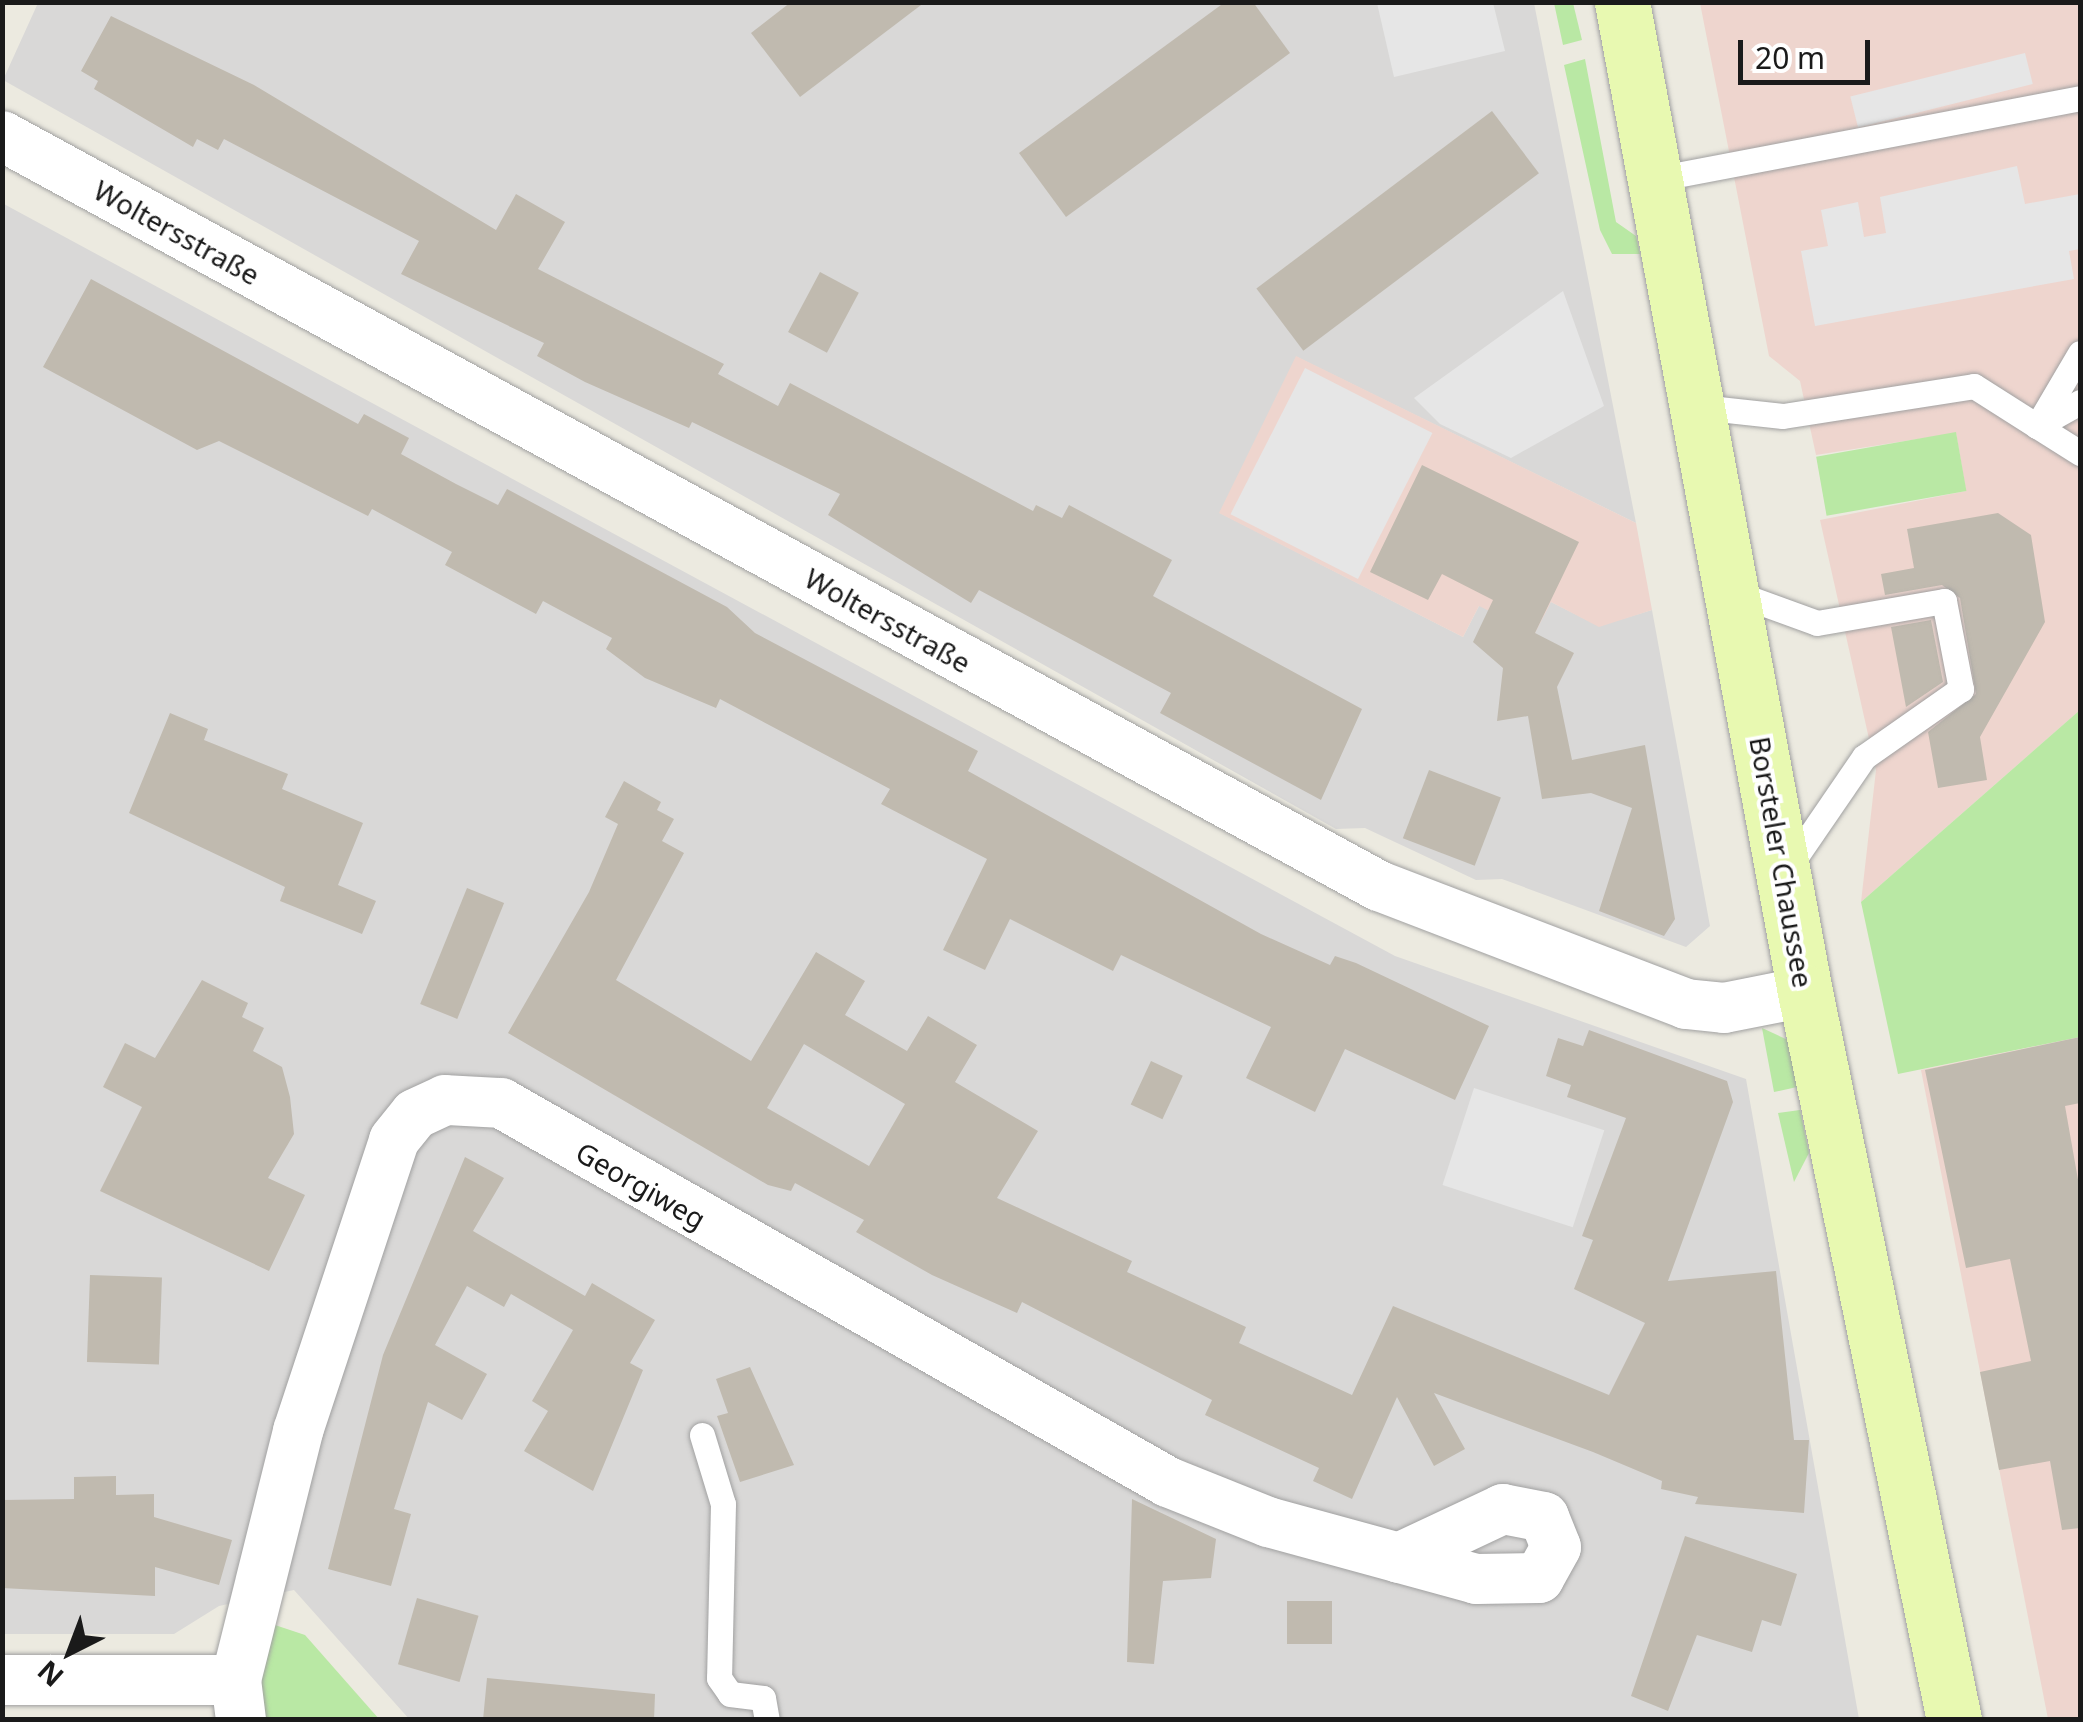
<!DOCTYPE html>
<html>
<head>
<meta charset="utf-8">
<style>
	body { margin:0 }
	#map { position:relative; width:2083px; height:1722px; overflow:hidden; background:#eceae0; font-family:"Noto Sans",sans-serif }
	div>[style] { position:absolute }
	.residential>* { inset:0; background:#d9d8d7 }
	.commercial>* { inset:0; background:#eed5ce }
	.grass>* { inset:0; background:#b9e8a4; transform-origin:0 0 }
	.parking>* { inset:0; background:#e6e6e6; transform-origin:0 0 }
	.building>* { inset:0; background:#c0baaf; transform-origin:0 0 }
	.roads { filter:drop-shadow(0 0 2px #a1a1a1) drop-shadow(0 0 2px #a1a1a1) }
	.service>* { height:25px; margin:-12.5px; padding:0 12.5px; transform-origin:12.5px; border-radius:12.5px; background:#fff }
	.minor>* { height:50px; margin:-25px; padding:0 25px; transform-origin:25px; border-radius:25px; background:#fff }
	.secondary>* { height:55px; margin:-27.5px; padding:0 27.5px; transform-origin:27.5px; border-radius:27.5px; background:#e8f9b1 }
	span { translate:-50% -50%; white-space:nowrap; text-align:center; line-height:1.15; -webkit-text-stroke:8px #fff; paint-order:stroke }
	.street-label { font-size:28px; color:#1a1a1a }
	.frame { position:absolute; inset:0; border:5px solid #1a1a1a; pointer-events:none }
	.north { position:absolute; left:20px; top:1602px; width:100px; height:100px; -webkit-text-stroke:8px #fff; paint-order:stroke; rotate:222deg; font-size:28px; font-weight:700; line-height:40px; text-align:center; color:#1a1a1a }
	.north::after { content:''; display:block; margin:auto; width:35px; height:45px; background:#1a1a1a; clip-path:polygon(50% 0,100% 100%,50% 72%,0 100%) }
	.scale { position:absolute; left:1738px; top:40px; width:132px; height:45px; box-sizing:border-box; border:5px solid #1a1a1a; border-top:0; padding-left:12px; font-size:30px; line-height:35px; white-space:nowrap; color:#1a1a1a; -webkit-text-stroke:8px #fff; paint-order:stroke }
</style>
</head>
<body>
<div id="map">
	<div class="residential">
		<i style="clip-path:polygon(38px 3px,1534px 3px,1636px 523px,1297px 357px,1220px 513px,1463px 637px,1479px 606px,1551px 602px,1599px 626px,1652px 610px,1710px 926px,1686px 947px,1502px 879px,1476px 880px,1365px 828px,1336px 829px,3px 80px)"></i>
		<i style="clip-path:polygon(2px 203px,1395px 956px,1746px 1079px,1859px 1719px,410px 1720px,294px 1590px,219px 1606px,174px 1634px,3px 1634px)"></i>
	</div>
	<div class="commercial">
		<i style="clip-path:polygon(1700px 3px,2080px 3px,2080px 710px,1861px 902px,1876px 770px,1820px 520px,1966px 491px,1956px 433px,1816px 455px,1800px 381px,1769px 356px)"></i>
		<i style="clip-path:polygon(1296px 356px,1636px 523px,1652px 610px,1599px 627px,1551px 602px,1535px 633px,1479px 606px,1463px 637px,1219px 513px)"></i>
		<i style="clip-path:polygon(2080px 1037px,2080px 1719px,2048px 1719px,1921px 1070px)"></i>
	</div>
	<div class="grass">
		<i style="clip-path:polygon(1554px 3px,1573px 3px,1582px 40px,1563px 45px)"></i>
		<i style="clip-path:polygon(1585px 59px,1616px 222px,1636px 236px,1640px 254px,1612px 254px,1600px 230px,1564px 65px)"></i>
		<i style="left:1956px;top:432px;width:60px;height:142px;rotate:80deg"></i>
		<i style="clip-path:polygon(2080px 710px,2080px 1037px,1898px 1074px,1861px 902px)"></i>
		<i style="clip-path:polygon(1762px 1028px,1788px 1040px,1797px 1087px,1774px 1092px)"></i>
		<i style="clip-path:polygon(1800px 1110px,1809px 1153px,1794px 1182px,1778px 1113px)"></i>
		<i style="clip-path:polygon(275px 1625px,305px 1635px,379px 1719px,260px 1719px,255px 1687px)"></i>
	</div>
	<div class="parking">
		<i style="clip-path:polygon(1377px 3px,1493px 3px,1505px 51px,1394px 77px)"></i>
		<i style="left:2025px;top:53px;width:32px;height:180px;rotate:76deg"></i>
		<i style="clip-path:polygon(2017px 166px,2025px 204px,2080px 194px,2080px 249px,2069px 251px,2074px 279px,1815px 326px,1801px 251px,1828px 246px,1821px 210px,1858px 202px,1864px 237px,1886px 233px,1880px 197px)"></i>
		<i style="clip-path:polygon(1563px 291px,1604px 406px,1511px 458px,1440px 424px,1414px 398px)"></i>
		<i style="left:1305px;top:368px;width:143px;height:164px;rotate:27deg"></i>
		<i style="left:1474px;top:1088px;width:137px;height:102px;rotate:18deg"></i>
	</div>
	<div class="building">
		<i style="clip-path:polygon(791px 2px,925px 2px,800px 97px,751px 33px)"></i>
		<i style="clip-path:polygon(1225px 2px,1253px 2px,1290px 53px,1066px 217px,1019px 153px)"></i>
		<i style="clip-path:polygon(111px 16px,254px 85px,496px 230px,516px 194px,565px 222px,538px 269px,724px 364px,718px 374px,778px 406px,790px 383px,1033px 511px,1036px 505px,1062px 518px,1069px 505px,1172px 560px,1153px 596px,1362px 709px,1321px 800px,1160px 713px,1171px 693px,979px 590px,971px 603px,828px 515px,840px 494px,692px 422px,689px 428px,585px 382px,537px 356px,544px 343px,401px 274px,419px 241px,224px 139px,218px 150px,197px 139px,193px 147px,94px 89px,98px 81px,81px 71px)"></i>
		<i style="left:1492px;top:111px;width:78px;height:295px;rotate:53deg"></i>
		<i style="left:820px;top:272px;width:44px;height:68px;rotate:28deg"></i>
		<i style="clip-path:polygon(91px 279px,358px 424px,364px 414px,409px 438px,401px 454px,456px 484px,498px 505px,507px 489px,727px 607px,755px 633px,978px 751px,968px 771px,1261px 934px,1330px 965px,1335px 956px,1356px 963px,1489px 1026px,1455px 1100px,1345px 1049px,1315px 1112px,1246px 1078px,1271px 1027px,1121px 955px,1113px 971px,1010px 919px,985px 970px,943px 950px,987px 859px,881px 804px,890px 789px,720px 699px,716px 708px,645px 678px,606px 649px,612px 638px,543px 601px,536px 614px,445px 565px,452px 552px,372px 509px,368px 516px,219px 441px,197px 450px,43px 367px)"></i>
		<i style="clip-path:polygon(1422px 465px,1579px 542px,1535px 633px,1574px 653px,1557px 687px,1572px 760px,1645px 745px,1675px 919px,1664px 936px,1599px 911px,1632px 808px,1591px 793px,1542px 799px,1528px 716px,1497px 721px,1503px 668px,1473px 642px,1493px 600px,1442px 574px,1428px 600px,1370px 572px)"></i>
		<i style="clip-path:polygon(1998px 513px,2031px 535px,2045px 622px,1980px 737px,1987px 780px,1938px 788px,1928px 732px,1976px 694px,1960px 598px,1942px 585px,1885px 595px,1881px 574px,1914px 568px,1907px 529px)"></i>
		<i style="clip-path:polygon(1931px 620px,1943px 682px,1906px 707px,1891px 627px)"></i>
		<i style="clip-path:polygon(170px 713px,208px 729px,204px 740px,288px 774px,282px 789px,363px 823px,338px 885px,376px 901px,362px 934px,280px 901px,285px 887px,129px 813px)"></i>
		<i style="left:1429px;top:770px;width:77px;height:73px;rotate:21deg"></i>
		<i style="clip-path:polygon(evenodd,624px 781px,661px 802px,657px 810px,674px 819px,662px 841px,684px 853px,616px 980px,751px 1061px,816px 952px,865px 981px,845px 1015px,907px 1051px,928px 1016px,977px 1045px,955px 1082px,1038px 1131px,997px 1198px,1132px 1261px,1127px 1272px,1246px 1327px,1239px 1343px,1352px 1395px,1393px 1306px,1609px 1395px,1645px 1323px,1574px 1289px,1593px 1240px,1582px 1236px,1626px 1118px,1567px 1097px,1571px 1085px,1546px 1076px,1558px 1038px,1583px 1046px,1589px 1030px,1727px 1081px,1733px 1102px,1668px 1281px,1776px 1271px,1794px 1440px,1809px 1440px,1804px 1513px,1695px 1504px,1698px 1497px,1661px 1489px,1662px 1481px,1593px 1452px,1434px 1393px,1465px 1449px,1434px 1466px,1397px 1397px,1352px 1499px,1313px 1481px,1319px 1468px,1205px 1415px,1212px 1400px,1022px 1302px,1017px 1313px,932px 1275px,856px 1232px,864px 1220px,795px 1183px,791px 1191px,768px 1185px,508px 1033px,589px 892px,618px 824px,605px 817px,624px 781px,804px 1044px,905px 1104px,869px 1166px,767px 1108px,804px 1044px)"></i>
		<i style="left:467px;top:888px;width:40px;height:125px;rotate:22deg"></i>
		<i style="clip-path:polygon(202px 980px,248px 1003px,242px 1017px,264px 1028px,253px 1051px,282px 1067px,290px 1097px,294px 1134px,268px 1178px,305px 1195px,269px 1271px,100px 1191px,142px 1107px,103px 1087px,125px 1043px,155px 1058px)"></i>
		<i style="clip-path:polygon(2080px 1037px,2080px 1103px,2065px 1106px,2080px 1191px,2080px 1528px,2062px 1530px,2050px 1461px,1999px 1470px,1980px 1372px,2031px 1361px,2010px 1259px,1966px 1268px,1925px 1070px)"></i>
		<i style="left:1151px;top:1061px;width:35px;height:48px;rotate:25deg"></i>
		<i style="clip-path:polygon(465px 1157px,504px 1178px,473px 1231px,585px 1296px,592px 1283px,655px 1320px,630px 1363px,643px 1370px,593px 1491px,524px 1451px,548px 1411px,532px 1401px,573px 1330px,511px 1294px,504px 1307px,467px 1286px,435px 1345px,487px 1374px,462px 1420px,428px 1402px,394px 1509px,411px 1514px,391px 1586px,328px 1569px,383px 1355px)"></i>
		<i style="left:90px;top:1275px;width:72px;height:87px;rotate:2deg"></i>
		<i style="clip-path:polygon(750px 1367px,794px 1465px,740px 1482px,717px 1416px,728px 1413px,716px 1379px)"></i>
		<i style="clip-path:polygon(116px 1476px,116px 1495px,154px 1494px,154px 1517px,232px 1540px,219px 1585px,155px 1567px,155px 1596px,2px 1588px,2px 1500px,74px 1499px,74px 1477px)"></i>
		<i style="clip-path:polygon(1132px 1499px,1216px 1539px,1211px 1578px,1163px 1581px,1154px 1664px,1127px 1662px)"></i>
		<i style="clip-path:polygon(1685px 1536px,1797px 1574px,1781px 1626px,1762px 1620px,1752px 1652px,1697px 1635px,1668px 1711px,1631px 1696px)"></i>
		<i style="left:417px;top:1598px;width:64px;height:69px;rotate:16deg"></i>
		<i style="left:1287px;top:1601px;width:45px;height:43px"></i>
		<i style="clip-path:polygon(487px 1678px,655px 1694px,654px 1720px,483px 1720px)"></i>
	</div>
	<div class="roads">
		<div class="service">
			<i style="left:1656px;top:179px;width:432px;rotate:-10.8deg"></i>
			<i style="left:2080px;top:353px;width:85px;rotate:120.5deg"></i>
			<i style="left:2037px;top:426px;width:51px;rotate:32.1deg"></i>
			<i style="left:1700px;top:407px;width:83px;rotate:6.2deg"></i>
			<i style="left:1783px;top:416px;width:193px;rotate:-8.9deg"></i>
			<i style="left:1974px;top:386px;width:75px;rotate:32.4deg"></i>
			<i style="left:2037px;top:426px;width:49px;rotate:-29.2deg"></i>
			<i style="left:1732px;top:592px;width:90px;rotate:20deg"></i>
			<i style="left:1817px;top:623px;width:129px;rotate:-9.8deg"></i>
			<i style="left:1944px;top:601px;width:90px;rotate:79.1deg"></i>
			<i style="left:1961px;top:689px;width:118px;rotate:145deg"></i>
			<i style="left:1864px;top:757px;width:138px;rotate:124.4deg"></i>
			<i style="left:702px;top:1435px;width:72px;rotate:73.1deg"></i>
			<i style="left:723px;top:1504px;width:174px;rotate:91.3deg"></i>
			<i style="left:719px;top:1678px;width:19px;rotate:55deg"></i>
			<i style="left:730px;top:1694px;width:33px;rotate:7deg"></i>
			<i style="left:763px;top:1698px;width:22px;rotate:80deg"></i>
		</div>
		<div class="minor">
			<i style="left:2px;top:136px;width:1568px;rotate:28.58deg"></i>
			<i style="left:1379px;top:886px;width:329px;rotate:21deg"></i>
			<i style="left:1686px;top:1004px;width:38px;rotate:6deg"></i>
			<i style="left:1724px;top:1008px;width:83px;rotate:-11.2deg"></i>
			<i style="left:2px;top:1680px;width:234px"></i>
			<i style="left:241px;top:1720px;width:40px;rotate:-97.1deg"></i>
			<i style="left:236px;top:1680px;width:257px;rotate:-76deg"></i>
			<i style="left:298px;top:1431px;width:306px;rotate:-71.7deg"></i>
			<i style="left:394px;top:1140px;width:33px;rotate:-51deg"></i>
			<i style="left:415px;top:1114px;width:33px;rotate:-25deg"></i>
			<i style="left:445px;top:1100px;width:56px;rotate:3.1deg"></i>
			<i style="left:501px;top:1103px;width:767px;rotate:29.61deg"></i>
			<i style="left:1168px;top:1482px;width:108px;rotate:21.8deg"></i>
			<i style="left:1268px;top:1522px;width:216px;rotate:15.3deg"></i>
			<i style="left:1476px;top:1579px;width:63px;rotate:-0.9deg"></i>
			<i style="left:1539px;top:1578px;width:35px;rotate:-61deg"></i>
			<i style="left:1556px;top:1547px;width:32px;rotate:-112deg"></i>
			<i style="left:1544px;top:1517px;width:42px;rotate:-169deg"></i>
			<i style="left:1503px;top:1509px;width:115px;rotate:154.8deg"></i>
		</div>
		<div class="secondary">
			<i style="left:1622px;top:2px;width:1007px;rotate:79.53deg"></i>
			<i style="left:1805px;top:992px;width:743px;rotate:78.43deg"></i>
		</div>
	</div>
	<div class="street-label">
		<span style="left:177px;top:232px;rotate:29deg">Woltersstraße</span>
		<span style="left:888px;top:620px;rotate:29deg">Woltersstraße</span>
		<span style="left:1782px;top:862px;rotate:80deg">Borsteler Chaussee</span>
		<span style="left:641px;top:1185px;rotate:30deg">Georgiweg</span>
	</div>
	<div class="frame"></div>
	<div class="north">N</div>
	<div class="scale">20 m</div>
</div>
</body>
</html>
